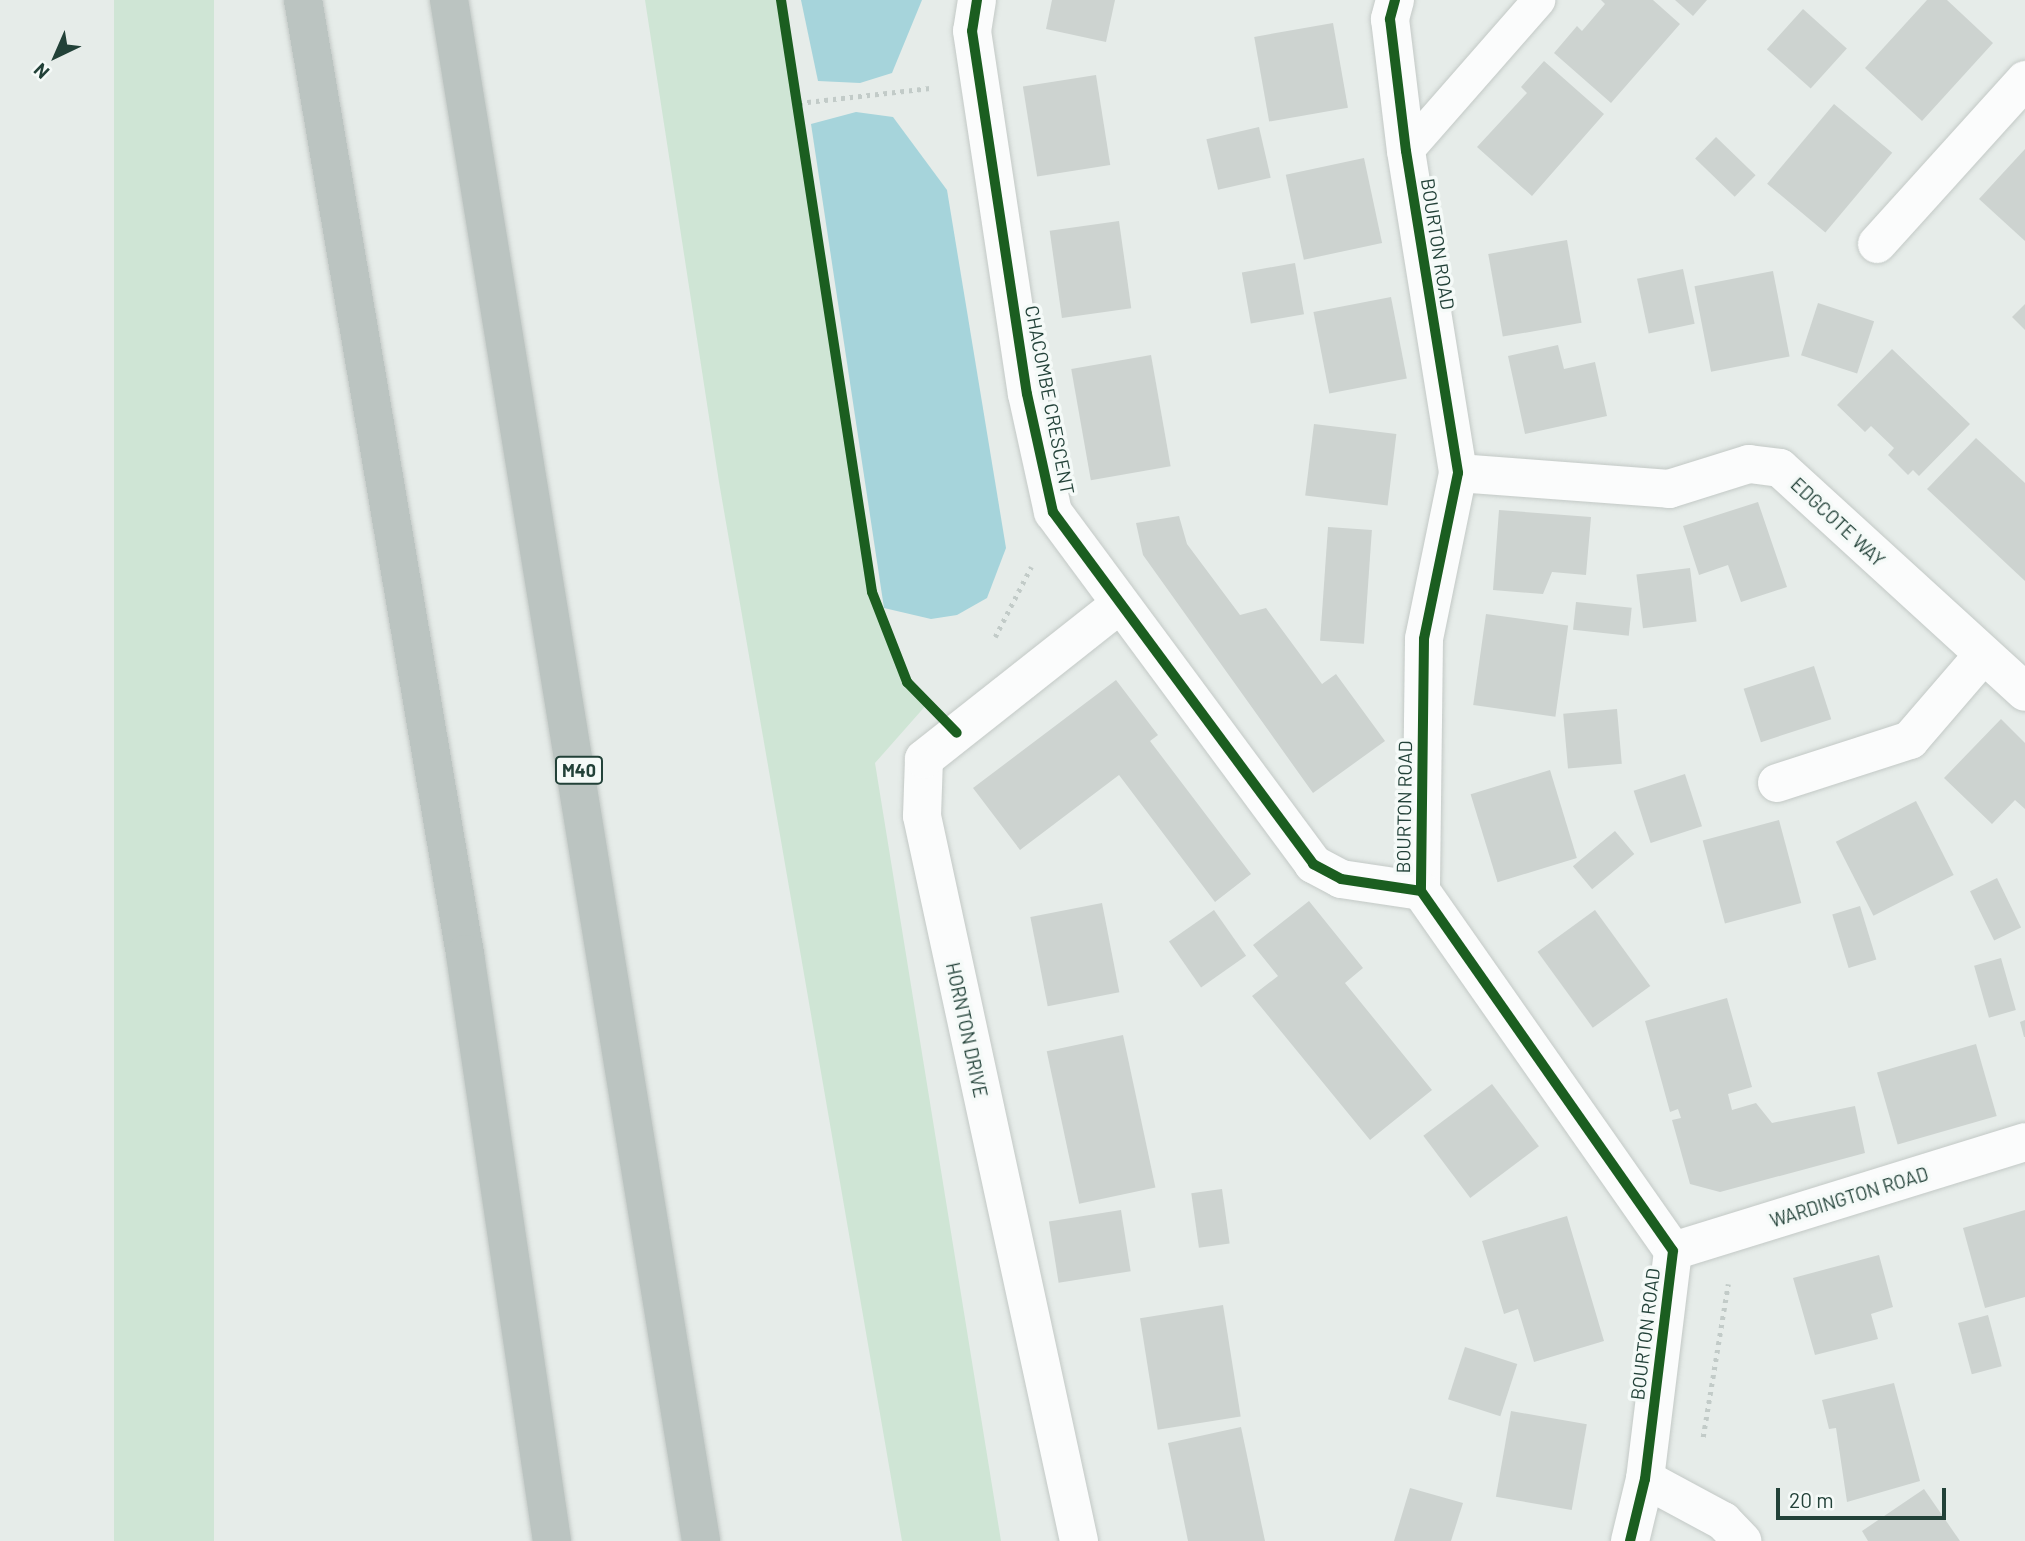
<!DOCTYPE html>
<html>
<head>
<meta charset="utf-8">
<style>
	body { margin:0 }
	#map { position:relative; width:2025px; height:1541px; overflow:hidden; background:#e6ece9; font-family:Barlow,sans-serif }
	div>[style] { position:absolute }
	.green>* { inset:0; background:#cfe5d5; transform-origin:0 0 }
	.water>* { inset:0; background:#a6d4db }
	.building>* { inset:0; background:#cdd3d0; transform-origin:0 0 }
	.path>* { height:4.5px; margin-top:-2.25px; transform-origin:0; background:repeating-linear-gradient(90deg,#c2cbc8 0 3.5px,transparent 0 8.5px) }
	.roads { filter:drop-shadow(0 0 2px #c3c9c6) drop-shadow(0 0 2px #c3c9c6) }
	.lane>* { height:33px; margin:-16.5px; padding:0 16.5px; transform-origin:16.5px; border-radius:16.5px; background:#fbfcfc }
	.street>* { height:38px; margin:-19px; padding:0 19px; transform-origin:19px; border-radius:19px; background:#fbfcfc }
	.highway>* { height:38px; margin:-19px; padding:0 19px; transform-origin:19px; border-radius:19px; background:#bbc4c1 }
	.cycleway>* { height:10px; margin:-5px; padding:0 5px; transform-origin:5px; border-radius:5px; background:#1b5e20 }
	span { translate:-50% -50%; white-space:nowrap; text-align:center; line-height:1.15; -webkit-text-stroke:7px #f5faf8; paint-order:stroke }
	.shield-label span { padding:2px 5px; background:#f5faf8; border:2px solid; border-radius:5px; -webkit-text-stroke-width:0 }
	.shield-label { font-size:18px; color:#224138; font-weight:700 }
	.street-label { font-size:19px; color:#224138 }
	.north { position:absolute; left:21px; top:21px; width:70px; height:70px; -webkit-text-stroke:5px #f5faf8; paint-order:stroke; rotate:224deg; font-size:19px; font-weight:700; line-height:28px; text-align:center; color:#224138 }
	.north::after { content:''; display:block; margin:auto; width:24px; height:32px; background:#224138; clip-path:polygon(50% 0,100% 100%,50% 72%,0 100%) }
	.scale { position:absolute; left:1776px; top:1488px; width:170px; height:32px; box-sizing:border-box; border:4px solid #224138; border-top:0; padding-left:9px; font-size:21px; line-height:24px; white-space:nowrap; color:#224138; -webkit-text-stroke:5px #f5faf8; paint-order:stroke }
</style>
</head>
<body>
<div id="map">
	<div class="green">
		<i style="left:114px;top:0;width:100px;height:1560px"></i>
		<i style="clip-path:polygon(645px 0,781px 0,872px 592px,907px 682px,928px 703px,875px 763px,1001px 1541px,902px 1541px,719px 482px)"></i>
	</div>
	<div class="water">
		<i style="clip-path:polygon(801px 0,922px 0,892px 73px,860px 83px,818px 81px)"></i>
		<i style="clip-path:polygon(856px 112px,893px 117px,947px 190px,1006px 548px,987px 598px,957px 615px,931px 619px,884px 608px,811px 124px)"></i>
	</div>
	<div class="building">
		<i style="clip-path:polygon(1052px 0,1115px 0,1106px 42px,1046px 29px)"></i>
		<i style="clip-path:polygon(1601px 0,1653px 0,1680px 24px,1611px 103px,1554px 53px,1577px 26px,1582px 31px,1605px 4px)"></i>
		<i style="clip-path:polygon(1675px 0,1707px 0,1693px 16px)"></i>
		<i style="clip-path:polygon(1927px 0,1947px 0,1993px 43px,1922px 121px,1865px 68px)"></i>
		<i style="left:1803px;top:9px;width:59px;height:54px;rotate:42deg"></i>
		<i style="left:1333px;top:23px;width:86px;height:80px;rotate:80deg"></i>
		<i style="clip-path:polygon(1544px 61px,1604px 114px,1532px 196px,1477px 147px,1527px 93px,1521px 87px)"></i>
		<i style="left:1096px;top:75px;width:91px;height:74px;rotate:81deg"></i>
		<i style="left:1834px;top:104px;width:76px;height:104px;rotate:40deg"></i>
		<i style="left:1259px;top:127px;width:52px;height:54px;rotate:77deg"></i>
		<i style="left:1716px;top:137px;width:55px;height:30px;rotate:44deg"></i>
		<i style="clip-path:polygon(2025px 149px,2025px 241px,1979px 199px)"></i>
		<i style="left:1364px;top:158px;width:87px;height:80px;rotate:78deg"></i>
		<i style="left:1119px;top:221px;width:88px;height:70px;rotate:82deg"></i>
		<i style="left:1567px;top:240px;width:84px;height:80px;rotate:80deg"></i>
		<i style="left:1295px;top:263px;width:52px;height:54px;rotate:80deg"></i>
		<i style="left:1683px;top:269px;width:56px;height:47px;rotate:78deg"></i>
		<i style="left:1773px;top:271px;width:87px;height:80px;rotate:79deg"></i>
		<i style="left:1391px;top:297px;width:83px;height:79px;rotate:79deg"></i>
		<i style="left:1818px;top:303px;width:59px;height:55px;rotate:18deg"></i>
		<i style="clip-path:polygon(2025px 304px,2025px 330px,2012px 317px)"></i>
		<i style="clip-path:polygon(1558px 345px,1564px 369px,1595px 362px,1607px 416px,1525px 434px,1508px 356px)"></i>
		<i style="clip-path:polygon(1892px 349px,1970px 424px,1919px 476px,1913px 470px,1908px 475px,1888px 455px,1894px 448px,1871px 426px,1865px 432px,1837px 405px)"></i>
		<i style="left:1151px;top:355px;width:113px;height:81px;rotate:80deg"></i>
		<i style="left:1314px;top:424px;width:83px;height:72px;rotate:7deg"></i>
		<i style="clip-path:polygon(1976px 438px,2025px 483px,2025px 581px,1927px 489px)"></i>
		<i style="clip-path:polygon(1758px 502px,1787px 587px,1741px 602px,1728px 565px,1699px 575px,1683px 526px)"></i>
		<i style="clip-path:polygon(1499px 510px,1591px 517px,1586px 575px,1552px 572px,1543px 594px,1493px 590px)"></i>
		<i style="clip-path:polygon(1179px 516px,1187px 544px,1240px 615px,1266px 608px,1322px 684px,1336px 674px,1385px 741px,1313px 793px,1143px 555px,1136px 523px)"></i>
		<i style="left:1328px;top:527px;width:44px;height:114px;rotate:4deg"></i>
		<i style="left:1690px;top:568px;width:54px;height:54px;rotate:83deg"></i>
		<i style="left:1576px;top:602px;width:56px;height:28px;rotate:6deg"></i>
		<i style="left:1486px;top:614px;width:83px;height:92px;rotate:8deg"></i>
		<i style="left:1814px;top:666px;width:56px;height:74px;rotate:72deg"></i>
		<i style="clip-path:polygon(1116px 680px,1158px 735px,1150px 741px,1251px 874px,1215px 902px,1119px 775px,1020px 850px,973px 788px)"></i>
		<i style="left:1617px;top:709px;width:55px;height:54px;rotate:85deg"></i>
		<i style="clip-path:polygon(2001px 719px,2025px 743px,2025px 809px,2015px 800px,1992px 824px,1944px 778px)"></i>
		<i style="left:1550px;top:770px;width:92px;height:83px;rotate:73deg"></i>
		<i style="left:1685px;top:774px;width:55px;height:54px;rotate:72deg"></i>
		<i style="left:1916px;top:801px;width:83px;height:90px;rotate:63deg"></i>
		<i style="left:1779px;top:820px;width:86px;height:79px;rotate:75deg"></i>
		<i style="left:1615px;top:831px;width:30px;height:55px;rotate:50deg"></i>
		<i style="left:1997px;top:878px;width:55px;height:30px;rotate:64deg"></i>
		<i style="clip-path:polygon(1309px 901px,1363px 968px,1345px 983px,1432px 1090px,1370px 1140px,1252px 996px,1278px 976px,1253px 945px)"></i>
		<i style="left:1102px;top:903px;width:91px;height:73px;rotate:79deg"></i>
		<i style="left:1860px;top:906px;width:56px;height:29px;rotate:73deg"></i>
		<i style="left:1214px;top:910px;width:56px;height:55px;rotate:55deg"></i>
		<i style="left:1595px;top:910px;width:94px;height:71px;rotate:54deg"></i>
		<i style="left:2001px;top:958px;width:54px;height:28px;rotate:74deg"></i>
		<i style="clip-path:polygon(1727px 998px,1752px 1087px,1728px 1094px,1732px 1110px,1756px 1103px,1772px 1123px,1855px 1106px,1865px 1153px,1720px 1192px,1690px 1184px,1672px 1120px,1681px 1118px,1678px 1109px,1670px 1112px,1645px 1021px)"></i>
		<i style="clip-path:polygon(2025px 1020px,2025px 1037px,2024px 1037px,2020px 1022px)"></i>
		<i style="left:1123px;top:1035px;width:156px;height:78px;rotate:78deg"></i>
		<i style="left:1976px;top:1044px;width:75px;height:103px;rotate:74deg"></i>
		<i style="left:1492px;top:1084px;width:78px;height:86px;rotate:53deg"></i>
		<i style="left:1222px;top:1189px;width:55px;height:31px;rotate:82deg"></i>
		<i style="left:1121px;top:1210px;width:62px;height:73px;rotate:81deg"></i>
		<i style="clip-path:polygon(2025px 1210px,2025px 1297px,1985px 1308px,1963px 1228px)"></i>
		<i style="clip-path:polygon(1567px 1216px,1604px 1341px,1534px 1362px,1518px 1309px,1504px 1314px,1482px 1241px)"></i>
		<i style="clip-path:polygon(1879px 1255px,1893px 1307px,1871px 1314px,1878px 1339px,1815px 1355px,1793px 1278px)"></i>
		<i style="left:1223px;top:1305px;width:113px;height:84px;rotate:81deg"></i>
		<i style="left:1988px;top:1315px;width:53px;height:31px;rotate:75deg"></i>
		<i style="left:1465px;top:1347px;width:55px;height:55px;rotate:18deg"></i>
		<i style="clip-path:polygon(1894px 1383px,1920px 1481px,1847px 1502px,1836px 1428px,1829px 1429px,1822px 1400px)"></i>
		<i style="left:1511px;top:1411px;width:77px;height:87px;rotate:10deg"></i>
		<i style="clip-path:polygon(1241px 1427px,1265px 1541px,1188px 1541px,1168px 1443px)"></i>
		<i style="clip-path:polygon(1410px 1488px,1463px 1503px,1451px 1541px,1394px 1541px)"></i>
		<i style="clip-path:polygon(1924px 1489px,1960px 1541px,1868px 1541px,1862px 1531px)"></i>
	</div>
	<div class="path">
		<i style="left:799px;top:103px;width:132px;rotate:-6.5deg"></i>
		<i style="left:995px;top:637px;width:79px;rotate:-62.8deg"></i>
		<i style="left:1703px;top:1437px;width:155px;rotate:-80.7deg"></i>
	</div>
	<div class="roads">
		<div class="lane">
			<i style="left:1406px;top:151px;width:201px;rotate:-48.8deg"></i>
		</div>
		<div class="street">
			<i style="left:977px;top:0;width:31px;rotate:99deg"></i>
			<i style="left:972px;top:31px;width:367px;rotate:81.4deg"></i>
			<i style="left:1027px;top:394px;width:121px;rotate:77.6deg"></i>
			<i style="left:1053px;top:512px;width:438px;rotate:53.5deg"></i>
			<i style="left:1313px;top:864px;width:32px;rotate:28deg"></i>
			<i style="left:1341px;top:879px;width:81px;rotate:8.5deg"></i>
			<i style="left:1395px;top:0;width:20px;rotate:105deg"></i>
			<i style="left:1390px;top:19px;width:133px;rotate:83.1deg"></i>
			<i style="left:1406px;top:151px;width:326px;rotate:80.8deg"></i>
			<i style="left:1458px;top:473px;width:169px;rotate:101.6deg"></i>
			<i style="left:1424px;top:639px;width:252px;rotate:90.7deg"></i>
			<i style="left:1421px;top:891px;width:439px;rotate:55deg"></i>
			<i style="left:1673px;top:1251px;width:230px;rotate:97deg"></i>
			<i style="left:1645px;top:1479px;width:64px;rotate:103.6deg"></i>
			<i style="left:1877px;top:244px;width:221px;rotate:-47.9deg"></i>
			<i style="left:1458px;top:473px;width:212px;rotate:4.3deg"></i>
			<i style="left:1669px;top:489px;width:84px;rotate:-17.4deg"></i>
			<i style="left:1749px;top:464px;width:31px;rotate:7deg"></i>
			<i style="left:1780px;top:468px;width:332px;rotate:42.4deg"></i>
			<i style="left:1777px;top:783px;width:140px;rotate:-17.9deg"></i>
			<i style="left:1910px;top:740px;width:112px;rotate:-49.3deg"></i>
			<i style="left:1673px;top:1251px;width:368px;rotate:-17.2deg"></i>
			<i style="left:1645px;top:1479px;width:89px;rotate:28.3deg"></i>
			<i style="left:1723px;top:1521px;width:28px;rotate:46deg"></i>
			<i style="left:1079px;top:1541px;width:742px;rotate:-102.22deg"></i>
			<i style="left:922px;top:816px;width:57px;rotate:-88deg"></i>
			<i style="left:924px;top:759px;width:247px;rotate:-38.3deg"></i>
		</div>
		<div class="highway">
			<i style="left:303px;top:0;width:968px;rotate:80.36deg"></i>
			<i style="left:465px;top:954px;width:593px;rotate:81.57deg"></i>
			<i style="left:449px;top:0;width:1561px;rotate:80.71deg"></i>
		</div>
	</div>
	<div class="cycleway">
		<i style="left:781px;top:0;width:599px;rotate:81.26deg"></i>
		<i style="left:872px;top:592px;width:97px;rotate:68.7deg"></i>
		<i style="left:907px;top:682px;width:71px;rotate:45.6deg"></i>
		<i style="left:977px;top:0;width:31px;rotate:99deg"></i>
		<i style="left:972px;top:31px;width:367px;rotate:81.4deg"></i>
		<i style="left:1027px;top:394px;width:121px;rotate:77.6deg"></i>
		<i style="left:1053px;top:512px;width:438px;rotate:53.5deg"></i>
		<i style="left:1313px;top:864px;width:32px;rotate:28deg"></i>
		<i style="left:1341px;top:879px;width:81px;rotate:8.5deg"></i>
		<i style="left:1395px;top:0;width:20px;rotate:105deg"></i>
		<i style="left:1390px;top:19px;width:133px;rotate:83.1deg"></i>
		<i style="left:1406px;top:151px;width:326px;rotate:80.8deg"></i>
		<i style="left:1458px;top:473px;width:169px;rotate:101.6deg"></i>
		<i style="left:1424px;top:639px;width:252px;rotate:90.7deg"></i>
		<i style="left:1421px;top:891px;width:439px;rotate:55deg"></i>
		<i style="left:1673px;top:1251px;width:230px;rotate:97deg"></i>
		<i style="left:1645px;top:1479px;width:64px;rotate:103.6deg"></i>
	</div>
	<div class="shield-label">
		<span style="left:579px;top:770px">M40</span>
	</div>
	<div class="street-label">
		<span style="left:1438px;top:244px;rotate:81deg">BOURTON ROAD</span>
		<span style="left:1050px;top:400px;rotate:79deg">CHACOMBE CRESCENT</span>
		<span style="left:1838px;top:522px;rotate:43deg">EDGCOTE WAY</span>
		<span style="left:1404px;top:807px;rotate:-89deg">BOURTON ROAD</span>
		<span style="left:967px;top:1030px;rotate:78deg">HORNTON DRIVE</span>
		<span style="left:1849px;top:1197px;rotate:-17deg">WARDINGTON ROAD</span>
		<span style="left:1645px;top:1334px;rotate:-83deg">BOURTON ROAD</span>
	</div>
	<div class="north">N</div>
	<div class="scale">20 m</div>
</div>
</body>
</html>
